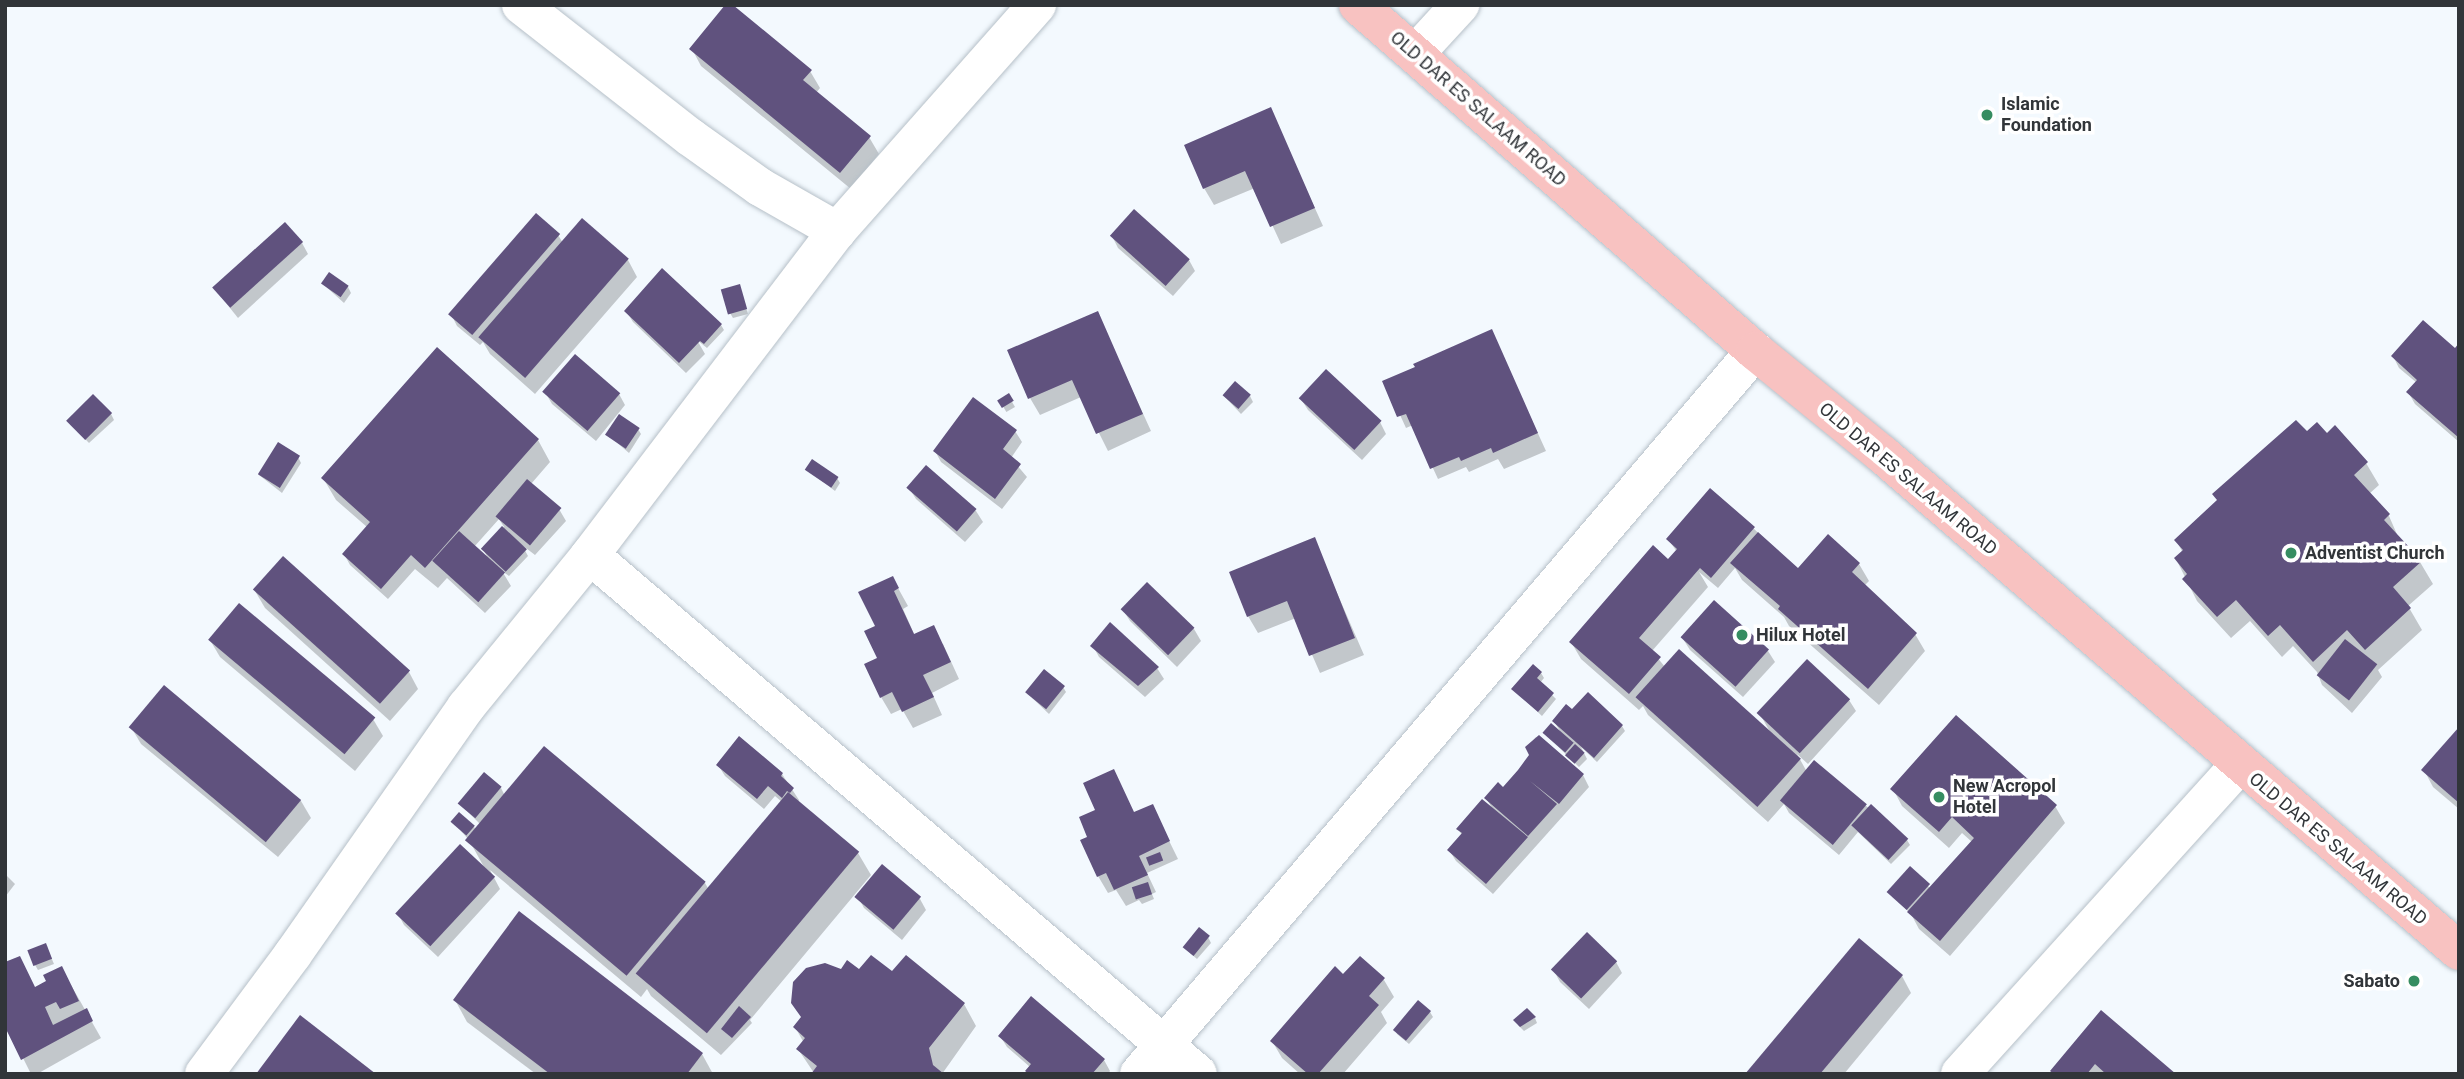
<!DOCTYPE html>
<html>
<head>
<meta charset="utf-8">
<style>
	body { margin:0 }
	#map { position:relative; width:2464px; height:1079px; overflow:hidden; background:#f3f9fe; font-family:Roboto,sans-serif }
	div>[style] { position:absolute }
	.shadow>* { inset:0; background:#0003; transform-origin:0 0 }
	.building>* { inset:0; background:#60527e; transform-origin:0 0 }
	.roads { filter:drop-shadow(0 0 2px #b6c0c8) drop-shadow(0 0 2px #b6c0c8) }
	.minor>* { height:38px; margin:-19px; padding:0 19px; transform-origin:19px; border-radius:19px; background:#fff }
	.major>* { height:38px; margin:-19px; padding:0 19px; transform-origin:19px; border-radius:19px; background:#f8c2c1 }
	.dots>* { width:19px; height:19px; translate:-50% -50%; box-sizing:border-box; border:4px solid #fff; border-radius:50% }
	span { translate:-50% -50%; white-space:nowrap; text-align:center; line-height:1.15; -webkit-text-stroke:7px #fff; paint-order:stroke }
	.poi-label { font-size:18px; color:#313539; font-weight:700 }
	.left { translate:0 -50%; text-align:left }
	.right { translate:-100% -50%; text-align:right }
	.street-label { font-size:18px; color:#313539 }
	.frame { position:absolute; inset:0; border:7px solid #313539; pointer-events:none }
</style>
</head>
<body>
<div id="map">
	<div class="shadow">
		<i style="clip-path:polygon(692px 49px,810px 71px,820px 88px,816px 93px,869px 137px,879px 154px,851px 189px,701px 66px)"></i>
		<i style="clip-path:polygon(1270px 109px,1323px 226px,1281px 244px,1255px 188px,1214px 205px,1204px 188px)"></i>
		<i style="clip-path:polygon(558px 235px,563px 243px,628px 260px,637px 277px,535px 394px,490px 354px,483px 342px,480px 345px,457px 326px,451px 314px)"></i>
		<i style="clip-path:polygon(1112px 236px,1189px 260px,1195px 271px,1173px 296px,1118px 248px)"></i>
		<i style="clip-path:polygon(302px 243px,308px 254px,238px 318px,214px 288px)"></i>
		<i style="clip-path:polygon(323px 284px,348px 287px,351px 293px,344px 303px)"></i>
		<i style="clip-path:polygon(739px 286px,748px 314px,733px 318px,730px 313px)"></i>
		<i style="clip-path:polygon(626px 311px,721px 325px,724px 330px,707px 348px,697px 340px,705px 354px,686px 373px,633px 322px)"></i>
		<i style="clip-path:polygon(1097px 313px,1151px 431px,1108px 451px,1081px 397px,1040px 415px,1030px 398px)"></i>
		<i style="clip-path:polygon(1491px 331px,1546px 451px,1504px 469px,1498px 459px,1469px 472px,1466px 467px,1438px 479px,1413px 425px,1406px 428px,1385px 382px)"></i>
		<i style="clip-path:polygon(2459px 347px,2459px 442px,2415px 404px,2408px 392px,2417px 383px,2399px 368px,2393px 356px,2455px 350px)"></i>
		<i style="clip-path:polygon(545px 392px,619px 394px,625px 405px,596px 441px,552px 404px)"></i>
		<i style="left:1008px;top:395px;width:14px;height:10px;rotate:60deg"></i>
		<i style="clip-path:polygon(1224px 396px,1250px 396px,1253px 402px,1241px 414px)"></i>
		<i style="clip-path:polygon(1301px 399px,1380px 422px,1386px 434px,1362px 460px,1308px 410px)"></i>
		<i style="clip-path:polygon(111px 414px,114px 420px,89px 443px,68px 421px)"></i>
		<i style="clip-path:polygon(638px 429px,641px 434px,629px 453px,608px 435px)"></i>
		<i style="clip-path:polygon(1015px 431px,1022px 442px,1011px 458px,1027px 477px,1002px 509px,941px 462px,935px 451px)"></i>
		<i style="clip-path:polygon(2307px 434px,2327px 436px,2366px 463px,2379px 485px,2369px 494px,2389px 516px,2399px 539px,2420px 562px,2433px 584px,2408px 606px,2422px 630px,2378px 670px,2382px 677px,2352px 713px,2322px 685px,2317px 672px,2293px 646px,2282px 657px,2250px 621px,2231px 638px,2197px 601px,2176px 559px,2183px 553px,2176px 540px)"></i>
		<i style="clip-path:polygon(evenodd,538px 440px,550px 462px,531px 484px,559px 509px,566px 521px,535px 555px,522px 545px,528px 556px,509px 576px,502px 571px,511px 586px,485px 613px,447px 578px,438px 588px,415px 569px,388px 599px,350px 565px,344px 554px,367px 527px,336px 500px,323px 478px,538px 440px,499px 519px,504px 527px,483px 549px,489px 560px,474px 547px,499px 519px)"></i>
		<i style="clip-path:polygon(298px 457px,301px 463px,282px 493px,259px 475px)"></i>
		<i style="clip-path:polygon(927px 468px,976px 511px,983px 522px,965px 542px,916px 499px,909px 488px)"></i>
		<i style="clip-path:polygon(808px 470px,837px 478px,840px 483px,835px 491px)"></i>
		<i style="clip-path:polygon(1753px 528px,1798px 570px,1828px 537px,1859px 564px,1869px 581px,1864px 586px,1915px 634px,1925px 651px,1879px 705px,1789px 626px,1784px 617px,1742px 580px,1735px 568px,1718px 588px,1699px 572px,1708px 587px,1652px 651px,1665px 667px,1770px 732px,1760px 714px,1849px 700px,1856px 711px,1808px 764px,1797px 754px,1807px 772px,1865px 805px,1907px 840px,1910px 845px,1891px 864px,1858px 832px,1839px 855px,1789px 813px,1784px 804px,1768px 822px,1648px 715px,1643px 706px,1639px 710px,1581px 659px,1571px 642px,1677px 552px,1668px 539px)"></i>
		<i style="clip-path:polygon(1314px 540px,1364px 655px,1320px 673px,1296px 618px,1258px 633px,1248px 616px)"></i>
		<i style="clip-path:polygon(893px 579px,908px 606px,903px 609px,915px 636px,943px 644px,959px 679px,932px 693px,942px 715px,913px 728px,902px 709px,891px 714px,881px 697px,877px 627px)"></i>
		<i style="clip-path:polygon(1147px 585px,1194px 629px,1201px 641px,1177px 667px,1130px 621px,1123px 610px)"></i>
		<i style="clip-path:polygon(255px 591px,409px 672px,418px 689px,390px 721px,265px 608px)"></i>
		<i style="clip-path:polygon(1683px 639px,1768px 651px,1775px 662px,1743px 697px,1690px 650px)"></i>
		<i style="clip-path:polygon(210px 640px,373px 719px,383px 736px,355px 771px,220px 657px)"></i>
		<i style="clip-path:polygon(1093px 646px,1157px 668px,1164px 679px,1145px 697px,1099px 657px)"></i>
		<i style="clip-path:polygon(1541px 673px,1544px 678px,1540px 683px,1556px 699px,1542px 716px,1513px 689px)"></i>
		<i style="clip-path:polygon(1063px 687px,1066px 692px,1049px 714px,1027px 693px)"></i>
		<i style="clip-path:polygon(1572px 712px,1622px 726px,1625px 731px,1597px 762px,1581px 747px,1587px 759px,1579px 767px,1544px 733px,1561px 733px,1554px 721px)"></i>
		<i style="clip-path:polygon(131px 727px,301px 801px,311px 818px,278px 857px,141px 744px)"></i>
		<i style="clip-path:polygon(2459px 729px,2459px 809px,2433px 787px,2424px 770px)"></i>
		<i style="clip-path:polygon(1536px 737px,1583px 775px,1589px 787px,1493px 894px,1456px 861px,1449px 850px,1462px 835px,1458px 829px,1492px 808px,1486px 798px,1503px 790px,1531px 755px,1527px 747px)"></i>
		<i style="clip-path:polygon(739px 739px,782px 774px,799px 800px,798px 802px,858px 853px,871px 875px,750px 1020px,752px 1023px,721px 1055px,651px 996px,647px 989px,641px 997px,490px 870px,500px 889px,438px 957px,404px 925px,398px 914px,484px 867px,469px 840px,453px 822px,474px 827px,477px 831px,481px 825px,460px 804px,501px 788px,505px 796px,705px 883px,709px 890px,782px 802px,775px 796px,764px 809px,725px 776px,718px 765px)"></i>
		<i style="clip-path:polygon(1893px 789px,2055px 806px,2065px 823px,1950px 956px,1919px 929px,1911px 914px,1888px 892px,1910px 868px,1931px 889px,1972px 842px,1962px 833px,1949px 848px,1902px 806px)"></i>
		<i style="clip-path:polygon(1152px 806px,1178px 859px,1147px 873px,1156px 892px,1152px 894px,1154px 899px,1142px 904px,1139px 900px,1126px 906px,1116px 890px,1108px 893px,1098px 876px,1135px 814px)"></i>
		<i style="clip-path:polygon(882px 867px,920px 899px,926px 910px,902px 940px,864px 908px,858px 897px)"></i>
		<i style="clip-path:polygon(5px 874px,15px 884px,5px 897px)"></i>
		<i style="clip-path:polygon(1208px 937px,1211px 943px,1197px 959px,1184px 948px)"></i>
		<i style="clip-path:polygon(48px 950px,54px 964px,38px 970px,35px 965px)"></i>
		<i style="clip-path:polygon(1360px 958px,1384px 980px,1394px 997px,1381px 1012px,1387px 1023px,1343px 1074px,1300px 1074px,1282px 1058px,1272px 1041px)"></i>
		<i style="clip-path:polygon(1616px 962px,1622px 973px,1589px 1009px,1560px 982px,1554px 971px)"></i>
		<i style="clip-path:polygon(841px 971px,892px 974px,964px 1004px,976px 1026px,942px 1074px,814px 1073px,798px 1049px,804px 1043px,795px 1027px)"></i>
		<i style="clip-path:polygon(1902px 976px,1911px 993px,1844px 1074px,1747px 1074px)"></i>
		<i style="clip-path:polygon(71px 985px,101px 1038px,37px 1074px,31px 1074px,7px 1026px)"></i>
		<i style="clip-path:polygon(455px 1000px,702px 1054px,713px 1074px,536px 1074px,467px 1022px)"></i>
		<i style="clip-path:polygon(1430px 1012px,1433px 1017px,1409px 1044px,1397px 1034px,1395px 1029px)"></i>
		<i style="clip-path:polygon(2101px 1013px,2173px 1074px,2054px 1074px)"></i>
		<i style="clip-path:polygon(1535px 1018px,1537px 1023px,1524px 1031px,1518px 1025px)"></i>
		<i style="clip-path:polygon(1000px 1036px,1104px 1060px,1110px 1071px,1108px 1074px,1029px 1074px,1030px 1067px,1007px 1047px)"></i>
	</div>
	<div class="building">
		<i style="clip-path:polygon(725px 5px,733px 5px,812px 70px,803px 80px,871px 136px,840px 173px,689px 49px)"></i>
		<i style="clip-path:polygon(1271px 107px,1315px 208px,1270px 227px,1245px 171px,1203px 189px,1184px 145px)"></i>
		<i style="left:1134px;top:209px;width:75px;height:36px;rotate:42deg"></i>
		<i style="left:536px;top:213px;width:32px;height:134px;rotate:41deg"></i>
		<i style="left:582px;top:218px;width:62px;height:158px;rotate:41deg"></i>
		<i style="left:285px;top:222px;width:27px;height:98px;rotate:48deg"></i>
		<i style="clip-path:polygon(662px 268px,722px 324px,704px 344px,700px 341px,679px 363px,624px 311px)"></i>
		<i style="left:329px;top:272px;width:24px;height:14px;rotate:35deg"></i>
		<i style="left:740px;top:284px;width:26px;height:20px;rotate:74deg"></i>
		<i style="clip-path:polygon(1098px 311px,1143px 414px,1096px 434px,1072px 380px,1028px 399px,1007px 350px)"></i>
		<i style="clip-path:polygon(2423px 320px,2455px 348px,2459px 343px,2459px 438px,2406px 392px,2417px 380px,2391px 356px)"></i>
		<i style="clip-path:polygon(1492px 329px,1538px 433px,1493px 453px,1491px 448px,1461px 461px,1459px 457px,1430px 469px,1406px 414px,1397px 417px,1382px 381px,1415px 367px,1413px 364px)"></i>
		<i style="clip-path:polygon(437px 347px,539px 439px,425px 568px,411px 555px,381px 589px,342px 554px,370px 522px,321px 478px)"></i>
		<i style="left:575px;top:354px;width:60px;height:50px;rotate:41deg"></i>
		<i style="left:1326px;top:369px;width:76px;height:40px;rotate:43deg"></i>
		<i style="left:1235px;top:381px;width:21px;height:19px;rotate:41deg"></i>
		<i style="left:1009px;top:393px;width:9px;height:14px;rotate:58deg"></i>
		<i style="left:93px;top:394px;width:27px;height:38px;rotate:45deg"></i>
		<i style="clip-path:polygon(973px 397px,1017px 430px,1003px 449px,1021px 464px,995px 499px,933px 451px)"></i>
		<i style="left:619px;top:414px;width:25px;height:25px;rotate:34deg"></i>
		<i style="clip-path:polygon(2296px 420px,2307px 431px,2317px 422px,2327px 433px,2335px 425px,2368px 462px,2354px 475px,2390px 514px,2384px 520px,2422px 561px,2393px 587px,2411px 608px,2365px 650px,2347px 630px,2313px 662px,2280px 625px,2268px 636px,2236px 600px,2217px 617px,2182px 579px,2187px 574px,2174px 558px,2183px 550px,2174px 540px,2217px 500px,2212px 494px)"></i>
		<i style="left:278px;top:442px;width:26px;height:38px;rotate:32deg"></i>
		<i style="left:812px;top:459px;width:32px;height:13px;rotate:34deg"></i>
		<i style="left:926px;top:465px;width:67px;height:30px;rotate:41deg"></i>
		<i style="left:527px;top:479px;width:45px;height:49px;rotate:40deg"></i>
		<i style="clip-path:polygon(1710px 488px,1755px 527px,1711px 578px,1700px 568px,1639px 638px,1661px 657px,1629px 694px,1569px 642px,1653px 545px,1668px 559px,1677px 549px,1666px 539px)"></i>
		<i style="left:502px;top:526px;width:34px;height:31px;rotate:43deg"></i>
		<i style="left:459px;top:531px;width:62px;height:40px;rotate:42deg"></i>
		<i style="clip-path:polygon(1758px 532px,1798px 568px,1828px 534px,1860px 563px,1852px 572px,1917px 633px,1868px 689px,1778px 609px,1780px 606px,1730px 563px)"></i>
		<i style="clip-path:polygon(1315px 537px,1355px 638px,1309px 656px,1287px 601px,1247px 617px,1229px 572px)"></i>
		<i style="left:283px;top:556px;width:171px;height:45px;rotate:42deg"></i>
		<i style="clip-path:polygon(893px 576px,899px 588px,894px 591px,914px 634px,934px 625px,951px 662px,923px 675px,934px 697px,902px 712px,892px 692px,880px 698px,864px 664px,877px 658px,864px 631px,875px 626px,858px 592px)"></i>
		<i style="left:1147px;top:582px;width:66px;height:38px;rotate:44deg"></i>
		<i style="left:1714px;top:600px;width:74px;height:50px;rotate:42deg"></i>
		<i style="left:239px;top:603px;width:178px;height:48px;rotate:40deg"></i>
		<i style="clip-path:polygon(1110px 622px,1159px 667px,1138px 686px,1090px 646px)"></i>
		<i style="left:2345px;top:639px;width:41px;height:46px;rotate:38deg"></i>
		<i style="left:1679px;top:649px;width:164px;height:65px;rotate:42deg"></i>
		<i style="left:1807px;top:659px;width:59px;height:74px;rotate:43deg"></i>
		<i style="clip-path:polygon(1533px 664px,1542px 672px,1537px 678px,1554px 693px,1538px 712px,1511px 689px)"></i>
		<i style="left:1044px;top:669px;width:27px;height:30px;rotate:39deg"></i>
		<i style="left:164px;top:685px;width:179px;height:55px;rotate:40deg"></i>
		<i style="clip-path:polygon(1588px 692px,1623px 725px,1594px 758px,1552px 721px,1566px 704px,1572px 709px)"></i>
		<i style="clip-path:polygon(1956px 715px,2057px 805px,1940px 941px,1907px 912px,1974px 838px,1952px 817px,1939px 832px,1890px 789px)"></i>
		<i style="left:1551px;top:723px;width:30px;height:13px;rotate:41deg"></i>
		<i style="clip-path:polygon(2459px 727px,2459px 803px,2421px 770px)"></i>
		<i style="clip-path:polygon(1539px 735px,1584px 774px,1559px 804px,1530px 781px,1557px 804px,1528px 836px,1484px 798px,1498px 782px,1503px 787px,1518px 770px,1529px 755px,1525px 747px)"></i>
		<i style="clip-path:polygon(739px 736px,783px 773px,781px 776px,794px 788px,790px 793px,787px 791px,782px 798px,768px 786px,757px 799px,716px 765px)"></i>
		<i style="left:1575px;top:744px;width:13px;height:15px;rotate:42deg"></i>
		<i style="left:544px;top:746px;width:211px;height:123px;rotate:40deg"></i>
		<i style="left:1814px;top:760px;width:69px;height:53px;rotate:40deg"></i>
		<i style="clip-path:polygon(1114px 769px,1134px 812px,1153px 804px,1170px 841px,1139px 856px,1148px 875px,1114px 890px,1106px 873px,1097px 877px,1080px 840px,1087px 837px,1079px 817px,1095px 810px,1083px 783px)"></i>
		<i style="left:484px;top:772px;width:23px;height:41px;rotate:40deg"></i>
		<i style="left:788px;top:792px;width:93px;height:237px;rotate:40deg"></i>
		<i style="clip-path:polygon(1482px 799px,1528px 837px,1486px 884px,1447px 850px,1462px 833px,1456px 829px)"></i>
		<i style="left:1871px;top:804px;width:51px;height:29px;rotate:43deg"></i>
		<i style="left:459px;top:812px;width:21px;height:13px;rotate:41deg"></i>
		<i style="left:460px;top:844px;width:48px;height:95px;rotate:43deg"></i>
		<i style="left:1160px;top:852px;width:9px;height:15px;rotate:69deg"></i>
		<i style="left:882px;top:864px;width:51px;height:43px;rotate:40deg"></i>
		<i style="left:1910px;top:866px;width:27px;height:35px;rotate:42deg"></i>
		<i style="left:1148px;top:882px;width:13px;height:17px;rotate:72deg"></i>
		<i style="clip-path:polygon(519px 911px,703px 1053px,687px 1074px,550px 1074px,453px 1000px)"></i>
		<i style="left:1199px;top:927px;width:14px;height:26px;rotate:39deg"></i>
		<i style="left:1587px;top:932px;width:42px;height:52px;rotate:44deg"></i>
		<i style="clip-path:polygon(1859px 938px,1903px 975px,1820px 1074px,1745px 1074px)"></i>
		<i style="left:46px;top:943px;width:17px;height:20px;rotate:69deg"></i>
		<i style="clip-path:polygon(871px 955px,892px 971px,906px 955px,965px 1003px,929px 1048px,933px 1065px,944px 1074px,811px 1074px,817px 1066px,796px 1049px,805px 1038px,793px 1027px,801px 1017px,791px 1003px,793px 982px,806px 968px,825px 963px,841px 969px,847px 960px,859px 969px)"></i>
		<i style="clip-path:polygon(20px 956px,35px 987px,46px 981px,43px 975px,62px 966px,79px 1001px,60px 1009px,56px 1002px,45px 1007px,53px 1025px,87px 1008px,93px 1021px,21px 1060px,5px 1027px,5px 962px)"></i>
		<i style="clip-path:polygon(1360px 956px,1385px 978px,1369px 996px,1379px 1005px,1318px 1074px,1308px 1074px,1270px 1041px,1335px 966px,1343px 974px)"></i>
		<i style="clip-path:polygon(1031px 996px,1105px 1059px,1092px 1074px,1029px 1074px,1025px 1071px,1031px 1064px,998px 1036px)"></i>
		<i style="left:1418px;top:1000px;width:17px;height:39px;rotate:40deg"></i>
		<i style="clip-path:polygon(739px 1006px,751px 1017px,732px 1038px,721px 1029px)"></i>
		<i style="clip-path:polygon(1527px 1008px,1536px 1017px,1520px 1027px,1513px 1020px)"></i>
		<i style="clip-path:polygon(2101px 1010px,2176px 1074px,2106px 1074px,2095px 1064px,2087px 1074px,2054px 1074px,2050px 1071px)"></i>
		<i style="clip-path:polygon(300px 1015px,376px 1074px,256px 1074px)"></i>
	</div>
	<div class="roads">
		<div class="minor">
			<i style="left:521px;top:5px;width:214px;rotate:38deg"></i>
			<i style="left:690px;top:137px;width:86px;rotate:35.5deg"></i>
			<i style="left:760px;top:187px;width:89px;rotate:29.7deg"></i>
			<i style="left:1415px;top:54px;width:67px;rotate:-47.4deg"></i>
			<i style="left:590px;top:555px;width:799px;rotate:40.48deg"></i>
			<i style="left:204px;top:1074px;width:149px;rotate:-53.4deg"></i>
			<i style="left:293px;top:954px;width:302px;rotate:-55deg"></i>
			<i style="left:466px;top:707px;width:196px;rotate:-50.8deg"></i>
			<i style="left:590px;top:555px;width:407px;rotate:-52.7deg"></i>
			<i style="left:837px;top:231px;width:302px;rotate:-48.5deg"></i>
			<i style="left:1139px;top:1074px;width:950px;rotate:-49.57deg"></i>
			<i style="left:1960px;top:1074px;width:416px;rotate:-47.9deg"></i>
		</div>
		<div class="major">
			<i style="left:1358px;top:5px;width:527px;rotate:41.07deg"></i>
			<i style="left:1755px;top:351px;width:165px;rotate:39.1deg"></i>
			<i style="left:1883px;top:455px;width:760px;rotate:40.73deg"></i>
		</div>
	</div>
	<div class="dots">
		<i style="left:1987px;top:115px;background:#368d61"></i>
		<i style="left:2291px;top:553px;background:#368d61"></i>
		<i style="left:1742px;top:635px;background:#368d61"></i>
		<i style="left:1939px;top:797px;background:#368d61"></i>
		<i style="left:2414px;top:981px;background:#368d61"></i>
	</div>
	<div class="poi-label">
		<span class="left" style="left:2001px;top:115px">Islamic<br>Foundation</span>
		<span class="left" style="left:2305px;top:553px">Adventist Church</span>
		<span class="left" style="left:1756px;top:635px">Hilux Hotel</span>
		<span class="left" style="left:1953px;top:797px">New Acropol<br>Hotel</span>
		<span class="right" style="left:2400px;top:981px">Sabato</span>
	</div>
	<div class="street-label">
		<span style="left:1478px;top:109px;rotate:41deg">OLD DAR ES SALAAM ROAD</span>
		<span style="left:1908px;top:479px;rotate:40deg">OLD DAR ES SALAAM ROAD</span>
		<span style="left:2338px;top:849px;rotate:40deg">OLD DAR ES SALAAM ROAD</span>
	</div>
	<div class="frame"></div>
</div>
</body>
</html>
